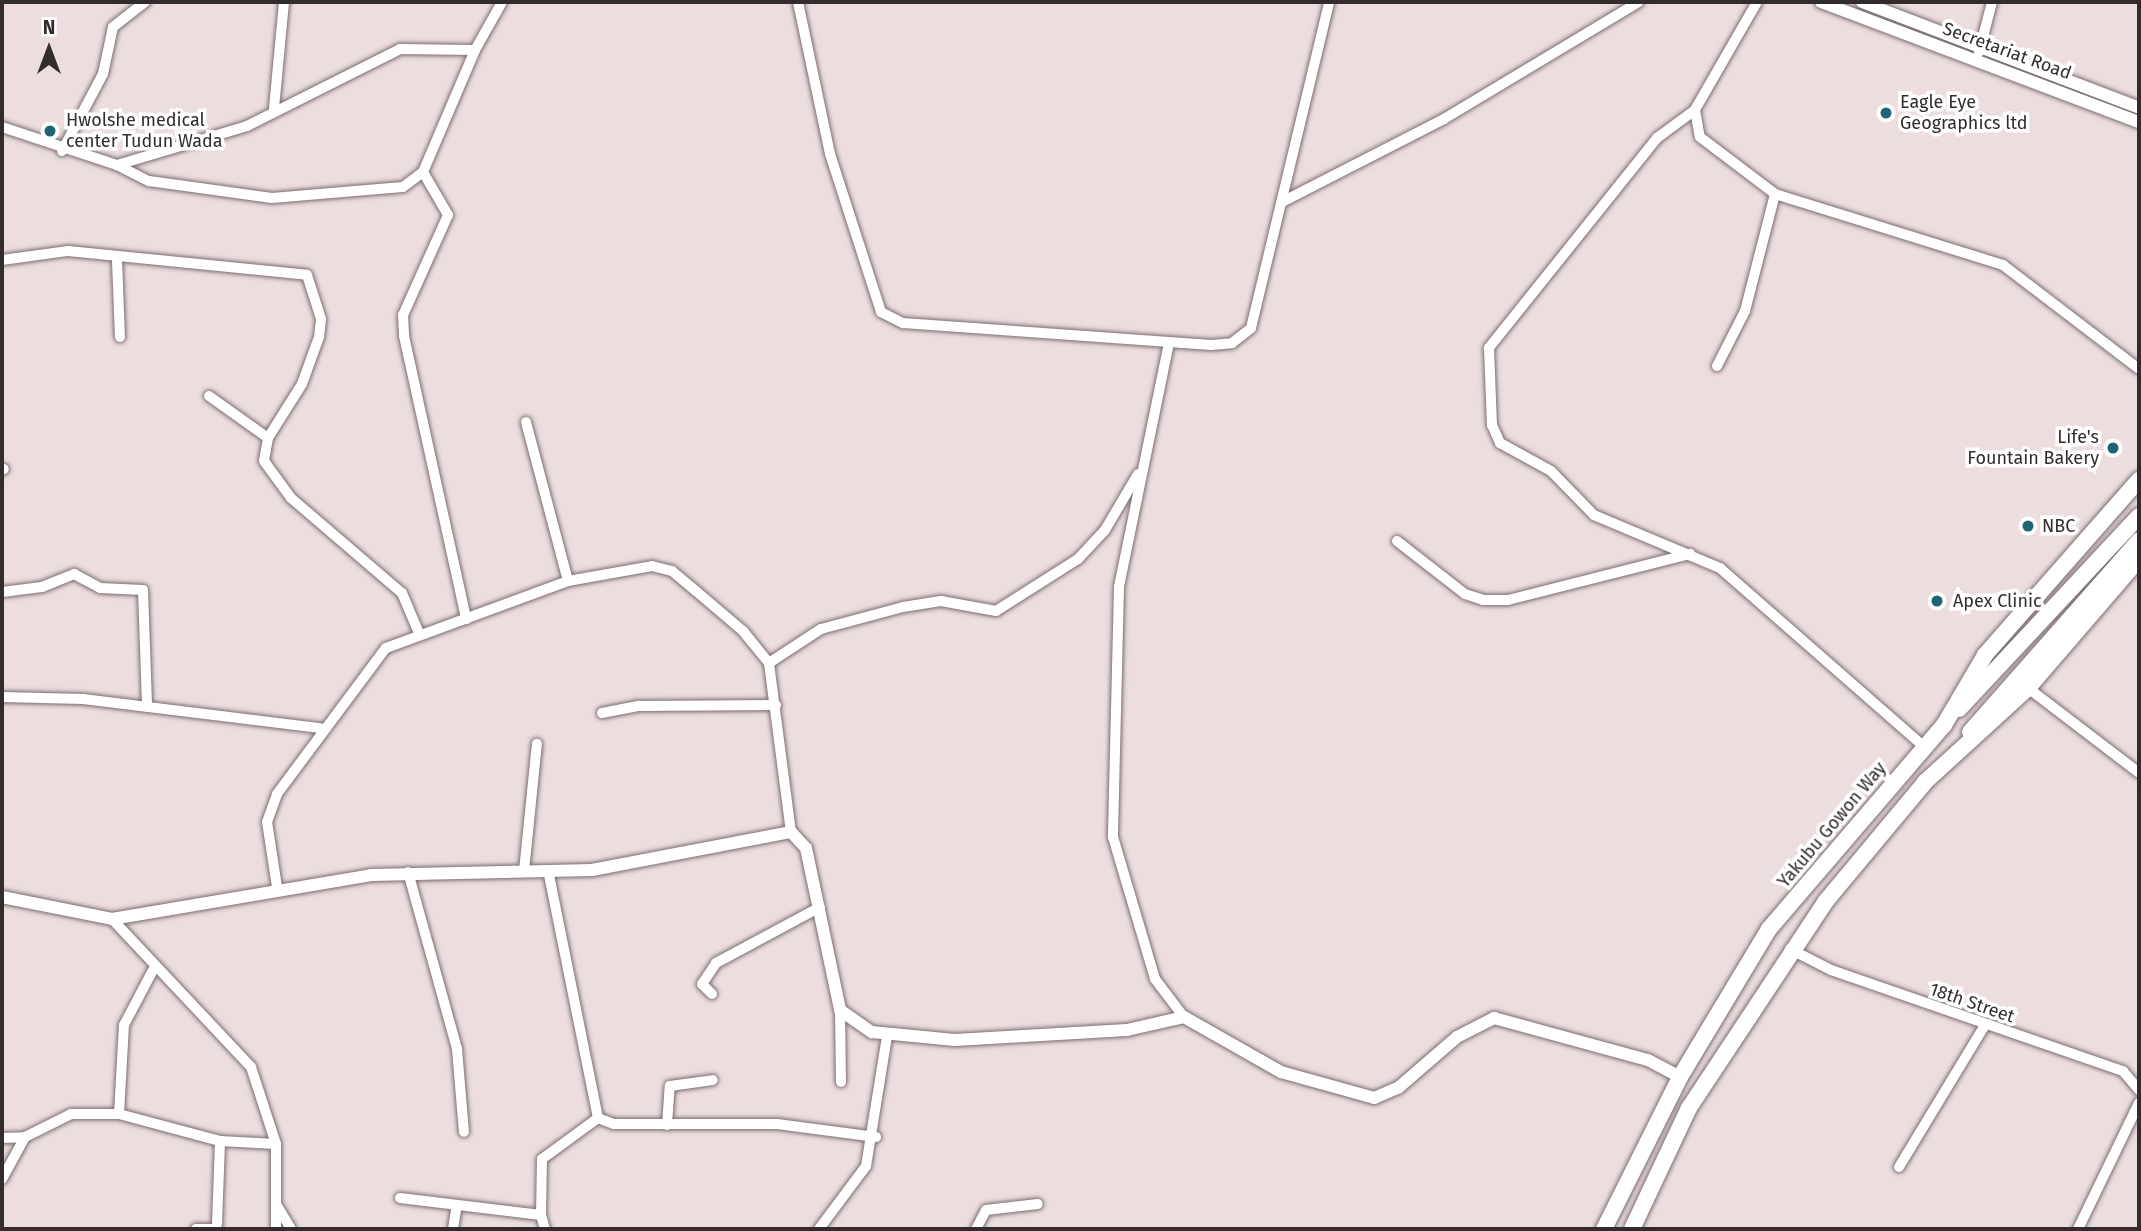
<!DOCTYPE html>
<html>
<head>
<meta charset="utf-8">
<style>
	body { margin:0 }
	#map { position:relative; width:2141px; height:1231px; overflow:hidden; background:#ecdddf; font-family:"Fira Sans",sans-serif }
	div>[style] { position:absolute }
	.roads { filter:drop-shadow(0 0 2px #7b6e70) drop-shadow(0 0 2px #7b6e70) }
	.minor>* { height:10px; margin:-5px; padding:0 5px; transform-origin:5px; border-radius:5px; background:#fff }
	.tertiary>* { height:12px; margin:-6px; padding:0 6px; transform-origin:6px; border-radius:6px; background:#fff }
	.trunk>* { height:16px; margin:-8px; padding:0 8px; transform-origin:8px; border-radius:8px; background:#fff }
	.dots>* { width:19px; height:19px; translate:-50% -50%; box-sizing:border-box; border:4px solid #fff; border-radius:50% }
	span { translate:-50% -50%; white-space:nowrap; text-align:center; line-height:1.15; -webkit-text-stroke:7px #fff; paint-order:stroke }
	.street-label { font-size:18px; color:#322c2d }
	.poi-label { font-size:18px; color:#322c2d }
	.left { translate:0 -50%; text-align:left }
	.right { translate:-100% -50%; text-align:right }
	.frame { position:absolute; inset:0; border:4px solid #322c2d; pointer-events:none }
	.north { position:absolute; left:14px; top:14px; width:70px; height:70px; -webkit-text-stroke:5px #fff; paint-order:stroke; rotate:0deg; font-size:19px; font-weight:700; line-height:28px; text-align:center; color:#322c2d }
	.north::after { content:''; display:block; margin:auto; width:24px; height:32px; background:#322c2d; clip-path:polygon(50% 0,100% 100%,50% 72%,0 100%) }
</style>
</head>
<body>
<div id="map">
	<div class="roads">
		<div class="minor">
			<i style="left:798px;top:2px;width:155px;rotate:78.1deg"></i>
			<i style="left:830px;top:154px;width:166px;rotate:72.1deg"></i>
			<i style="left:881px;top:312px;width:25px;rotate:27deg"></i>
			<i style="left:903px;top:323px;width:309px;rotate:4.1deg"></i>
			<i style="left:1211px;top:345px;width:21px;rotate:-5deg"></i>
			<i style="left:1232px;top:343px;width:24px;rotate:-38deg"></i>
			<i style="left:1251px;top:328px;width:335px;rotate:-76.5deg"></i>
			<i style="left:1757px;top:2px;width:125px;rotate:119.9deg"></i>
			<i style="left:1695px;top:110px;width:27px;rotate:80deg"></i>
			<i style="left:1700px;top:137px;width:94px;rotate:37.2deg"></i>
			<i style="left:1775px;top:194px;width:239px;rotate:17.3deg"></i>
			<i style="left:2003px;top:265px;width:171px;rotate:37.4deg"></i>
			<i style="left:1979px;top:52px;width:52px;rotate:-75.4deg"></i>
			<i style="left:274px;top:108px;width:106px;rotate:-84.6deg"></i>
			<i style="left:1695px;top:110px;width:47px;rotate:143.6deg"></i>
			<i style="left:1657px;top:138px;width:269px;rotate:128.7deg"></i>
			<i style="left:1489px;top:348px;width:77px;rotate:87.8deg"></i>
			<i style="left:1492px;top:425px;width:20px;rotate:66deg"></i>
			<i style="left:1500px;top:443px;width:58px;rotate:28.8deg"></i>
			<i style="left:1551px;top:471px;width:62px;rotate:45.7deg"></i>
			<i style="left:1594px;top:515px;width:137px;rotate:22.8deg"></i>
			<i style="left:1720px;top:568px;width:270px;rotate:41.2deg"></i>
			<i style="left:2px;top:127px;width:121px;rotate:18.3deg"></i>
			<i style="left:117px;top:165px;width:136px;rotate:-16.7deg"></i>
			<i style="left:247px;top:126px;width:171px;rotate:-26.7deg"></i>
			<i style="left:400px;top:49px;width:75px;rotate:0.8deg"></i>
			<i style="left:475px;top:50px;width:55px;rotate:-60.6deg"></i>
			<i style="left:62px;top:151px;width:87px;rotate:-62deg"></i>
			<i style="left:103px;top:74px;width:48px;rotate:-78deg"></i>
			<i style="left:113px;top:27px;width:41px;rotate:-38deg"></i>
			<i style="left:117px;top:165px;width:36px;rotate:27deg"></i>
			<i style="left:149px;top:181px;width:124px;rotate:7.9deg"></i>
			<i style="left:272px;top:198px;width:131px;rotate:-4.8deg"></i>
			<i style="left:403px;top:187px;width:25px;rotate:-37deg"></i>
			<i style="left:423px;top:172px;width:133px;rotate:-66.9deg"></i>
			<i style="left:423px;top:172px;width:50px;rotate:59.8deg"></i>
			<i style="left:448px;top:215px;width:110px;rotate:114.2deg"></i>
			<i style="left:403px;top:315px;width:21px;rotate:87deg"></i>
			<i style="left:404px;top:336px;width:290px;rotate:77.6deg"></i>
			<i style="left:1282px;top:202px;width:182px;rotate:-27.1deg"></i>
			<i style="left:1444px;top:119px;width:227px;rotate:-31deg"></i>
			<i style="left:2px;top:260px;width:67px;rotate:-7.8deg"></i>
			<i style="left:68px;top:251px;width:240px;rotate:5.7deg"></i>
			<i style="left:307px;top:275px;width:46px;rotate:72.3deg"></i>
			<i style="left:321px;top:319px;width:18px;rotate:96deg"></i>
			<i style="left:319px;top:337px;width:50px;rotate:109.9deg"></i>
			<i style="left:302px;top:384px;width:64px;rotate:122.2deg"></i>
			<i style="left:268px;top:438px;width:23px;rotate:100deg"></i>
			<i style="left:264px;top:461px;width:46px;rotate:53.9deg"></i>
			<i style="left:291px;top:498px;width:146px;rotate:40.6deg"></i>
			<i style="left:402px;top:593px;width:43px;rotate:67deg"></i>
			<i style="left:117px;top:260px;width:77px;rotate:87.8deg"></i>
			<i style="left:1169px;top:343px;width:249px;rotate:101.6deg"></i>
			<i style="left:1119px;top:587px;width:250px;rotate:91.4deg"></i>
			<i style="left:1113px;top:837px;width:148px;rotate:73.5deg"></i>
			<i style="left:1155px;top:979px;width:48px;rotate:52.7deg"></i>
			<i style="left:1717px;top:366px;width:62px;rotate:-63deg"></i>
			<i style="left:1745px;top:311px;width:121px;rotate:-75.6deg"></i>
			<i style="left:209px;top:396px;width:72px;rotate:35.4deg"></i>
			<i style="left:526px;top:422px;width:164px;rotate:75.2deg"></i>
			<i style="left:2px;top:470px;width:2px;rotate:-27deg"></i>
			<i style="left:1397px;top:541px;width:86px;rotate:37.9deg"></i>
			<i style="left:1465px;top:594px;width:19px;rotate:18deg"></i>
			<i style="left:1483px;top:600px;width:25px"></i>
			<i style="left:1508px;top:600px;width:188px;rotate:-14.2deg"></i>
			<i style="left:2px;top:592px;width:40px;rotate:-7.1deg"></i>
			<i style="left:42px;top:587px;width:35px;rotate:-22deg"></i>
			<i style="left:74px;top:574px;width:30px;rotate:28deg"></i>
			<i style="left:100px;top:588px;width:43px;rotate:2.7deg"></i>
			<i style="left:143px;top:590px;width:117px;rotate:88deg"></i>
			<i style="left:769px;top:663px;width:62px;rotate:-33.2deg"></i>
			<i style="left:821px;top:629px;width:85px;rotate:-15deg"></i>
			<i style="left:903px;top:607px;width:38px;rotate:-9deg"></i>
			<i style="left:941px;top:601px;width:56px;rotate:10.3deg"></i>
			<i style="left:996px;top:611px;width:97px;rotate:-32.4deg"></i>
			<i style="left:1078px;top:559px;width:40px;rotate:-47deg"></i>
			<i style="left:1105px;top:530px;width:65px;rotate:-59.5deg"></i>
			<i style="left:2028px;top:688px;width:140px;rotate:37.4deg"></i>
			<i style="left:2px;top:697px;width:81px;rotate:1.4deg"></i>
			<i style="left:83px;top:699px;width:239px;rotate:7deg"></i>
			<i style="left:602px;top:713px;width:38px;rotate:-11deg"></i>
			<i style="left:639px;top:706px;width:137px;rotate:-0.4deg"></i>
			<i style="left:548px;top:870px;width:253px;rotate:78.6deg"></i>
			<i style="left:524px;top:871px;width:128px;rotate:-84.2deg"></i>
			<i style="left:408px;top:872px;width:184px;rotate:74.5deg"></i>
			<i style="left:457px;top:1049px;width:83px;rotate:85.2deg"></i>
			<i style="left:277px;top:887px;width:66px;rotate:-98.7deg"></i>
			<i style="left:267px;top:822px;width:30px;rotate:-70deg"></i>
			<i style="left:277px;top:794px;width:182px;rotate:-53.3deg"></i>
			<i style="left:386px;top:648px;width:194px;rotate:-20.2deg"></i>
			<i style="left:568px;top:581px;width:85px;rotate:-10.1deg"></i>
			<i style="left:652px;top:566px;width:21px;rotate:14deg"></i>
			<i style="left:672px;top:571px;width:31px;rotate:40deg"></i>
			<i style="left:696px;top:591px;width:62px;rotate:40.4deg"></i>
			<i style="left:743px;top:631px;width:41px;rotate:50.9deg"></i>
			<i style="left:769px;top:663px;width:170px;rotate:82.6deg"></i>
			<i style="left:112px;top:919px;width:203px;rotate:46.8deg"></i>
			<i style="left:251px;top:1067px;width:81px;rotate:72deg"></i>
			<i style="left:276px;top:1144px;width:85px;rotate:90deg"></i>
			<i style="left:1790px;top:949px;width:46px;rotate:27.1deg"></i>
			<i style="left:1831px;top:970px;width:309px;rotate:19.1deg"></i>
			<i style="left:2123px;top:1071px;width:25px;rotate:50deg"></i>
			<i style="left:712px;top:994px;width:14px;rotate:-135deg"></i>
			<i style="left:702px;top:984px;width:25px;rotate:-56deg"></i>
			<i style="left:716px;top:963px;width:118px;rotate:-28.3deg"></i>
			<i style="left:840px;top:1010px;width:72px;rotate:89.2deg"></i>
			<i style="left:119px;top:1114px;width:89px;rotate:-86.8deg"></i>
			<i style="left:124px;top:1025px;width:62px;rotate:-62.2deg"></i>
			<i style="left:598px;top:1118px;width:17px;rotate:21deg"></i>
			<i style="left:614px;top:1124px;width:163px"></i>
			<i style="left:777px;top:1124px;width:100px;rotate:7.5deg"></i>
			<i style="left:667px;top:1125px;width:39px;rotate:-86deg"></i>
			<i style="left:670px;top:1086px;width:43px;rotate:-7.9deg"></i>
			<i style="left:2px;top:1138px;width:23px;rotate:-2deg"></i>
			<i style="left:1899px;top:1167px;width:166px;rotate:-58.8deg"></i>
			<i style="left:2px;top:1179px;width:48px;rotate:-61.3deg"></i>
			<i style="left:25px;top:1137px;width:51px;rotate:-26.6deg"></i>
			<i style="left:71px;top:1114px;width:48px"></i>
			<i style="left:119px;top:1114px;width:105px;rotate:15deg"></i>
			<i style="left:220px;top:1141px;width:56px;rotate:3.1deg"></i>
			<i style="left:400px;top:1198px;width:142px;rotate:6.9deg"></i>
			<i style="left:541px;top:1215px;width:15px;rotate:74deg"></i>
			<i style="left:276px;top:1204px;width:29px;rotate:59deg"></i>
			<i style="left:541px;top:1215px;width:56px;rotate:-89deg"></i>
			<i style="left:542px;top:1159px;width:69px;rotate:-36.2deg"></i>
			<i style="left:217px;top:1224px;width:83px;rotate:-87.9deg"></i>
			<i style="left:196px;top:1229px;width:21px"></i>
			<i style="left:453px;top:1229px;width:24px;rotate:-81deg"></i>
			<i style="left:819px;top:1229px;width:79px;rotate:-53.3deg"></i>
			<i style="left:866px;top:1166px;width:132px;rotate:-80.8deg"></i>
			<i style="left:976px;top:1229px;width:21px;rotate:-62deg"></i>
			<i style="left:986px;top:1210px;width:52px;rotate:-6.6deg"></i>
			<i style="left:2078px;top:1229px;width:140px;rotate:-64.2deg"></i>
		</div>
		<div class="tertiary">
			<i style="left:1821px;top:2px;width:340px;rotate:20.7deg"></i>
			<i style="left:1862px;top:2px;width:297px;rotate:20.9deg"></i>
			<i style="left:2px;top:897px;width:112px;rotate:11.3deg"></i>
			<i style="left:112px;top:919px;width:263px;rotate:-9.6deg"></i>
			<i style="left:371px;top:875px;width:221px;rotate:-1.3deg"></i>
			<i style="left:592px;top:870px;width:203px;rotate:-10.8deg"></i>
			<i style="left:791px;top:832px;width:22px;rotate:47deg"></i>
			<i style="left:806px;top:848px;width:166px;rotate:78.1deg"></i>
			<i style="left:840px;top:1010px;width:39px;rotate:35deg"></i>
			<i style="left:872px;top:1032px;width:83px;rotate:5.5deg"></i>
			<i style="left:955px;top:1040px;width:172px;rotate:-3.3deg"></i>
			<i style="left:1127px;top:1030px;width:58px;rotate:-12.8deg"></i>
			<i style="left:1184px;top:1017px;width:112px;rotate:29.6deg"></i>
			<i style="left:1281px;top:1072px;width:97px;rotate:15.6deg"></i>
			<i style="left:1374px;top:1098px;width:26px;rotate:-23deg"></i>
			<i style="left:1398px;top:1088px;width:78px;rotate:-40.8deg"></i>
			<i style="left:1457px;top:1037px;width:42px;rotate:-27.2deg"></i>
			<i style="left:1494px;top:1018px;width:160px;rotate:15.3deg"></i>
			<i style="left:1648px;top:1060px;width:36px;rotate:28deg"></i>
		</div>
		<div class="trunk">
			<i style="left:1959px;top:709px;width:264px;rotate:-47deg"></i>
			<i style="left:1970px;top:732px;width:256px;rotate:-48.6deg"></i>
			<i style="left:1604px;top:1229px;width:170px;rotate:-63.4deg"></i>
			<i style="left:1680px;top:1077px;width:173px;rotate:-59deg"></i>
			<i style="left:1769px;top:929px;width:269px;rotate:-49.4deg"></i>
			<i style="left:1944px;top:725px;width:81px;rotate:-59.6deg"></i>
			<i style="left:1985px;top:655px;width:233px;rotate:-48.7deg"></i>
			<i style="left:1632px;top:1229px;width:134px;rotate:-64.8deg"></i>
			<i style="left:1689px;top:1108px;width:248px;rotate:-56.5deg"></i>
			<i style="left:1826px;top:901px;width:155px;rotate:-50.2deg"></i>
			<i style="left:1925px;top:782px;width:139px;rotate:-42.4deg"></i>
			<i style="left:2028px;top:688px;width:170px;rotate:-49.3deg"></i>
		</div>
	</div>
	<div class="dots">
		<i style="left:1886px;top:113px;background:#1e6474"></i>
		<i style="left:50px;top:131px;background:#1e6474"></i>
		<i style="left:2113px;top:448px;background:#1e6474"></i>
		<i style="left:2028px;top:526px;background:#1e6474"></i>
		<i style="left:1937px;top:601px;background:#1e6474"></i>
	</div>
	<div class="street-label">
		<span style="left:2007px;top:51px;rotate:20deg">Secretariat Road</span>
		<span style="left:1832px;top:825px;rotate:-50deg">Yakubu Gowon Way</span>
		<span style="left:1972px;top:1003px;rotate:19deg">18th Street</span>
	</div>
	<div class="poi-label">
		<span class="left" style="left:1900px;top:113px">Eagle Eye<br>Geographics ltd</span>
		<span class="left" style="left:66px;top:131px">Hwolshe medical<br>center Tudun Wada</span>
		<span class="right" style="left:2099px;top:448px">Life's<br>Fountain Bakery</span>
		<span class="left" style="left:2042px;top:526px">NBC</span>
		<span class="left" style="left:1953px;top:601px">Apex Clinic</span>
	</div>
	<div class="frame"></div>
	<div class="north">N</div>
</div>
</body>
</html>
